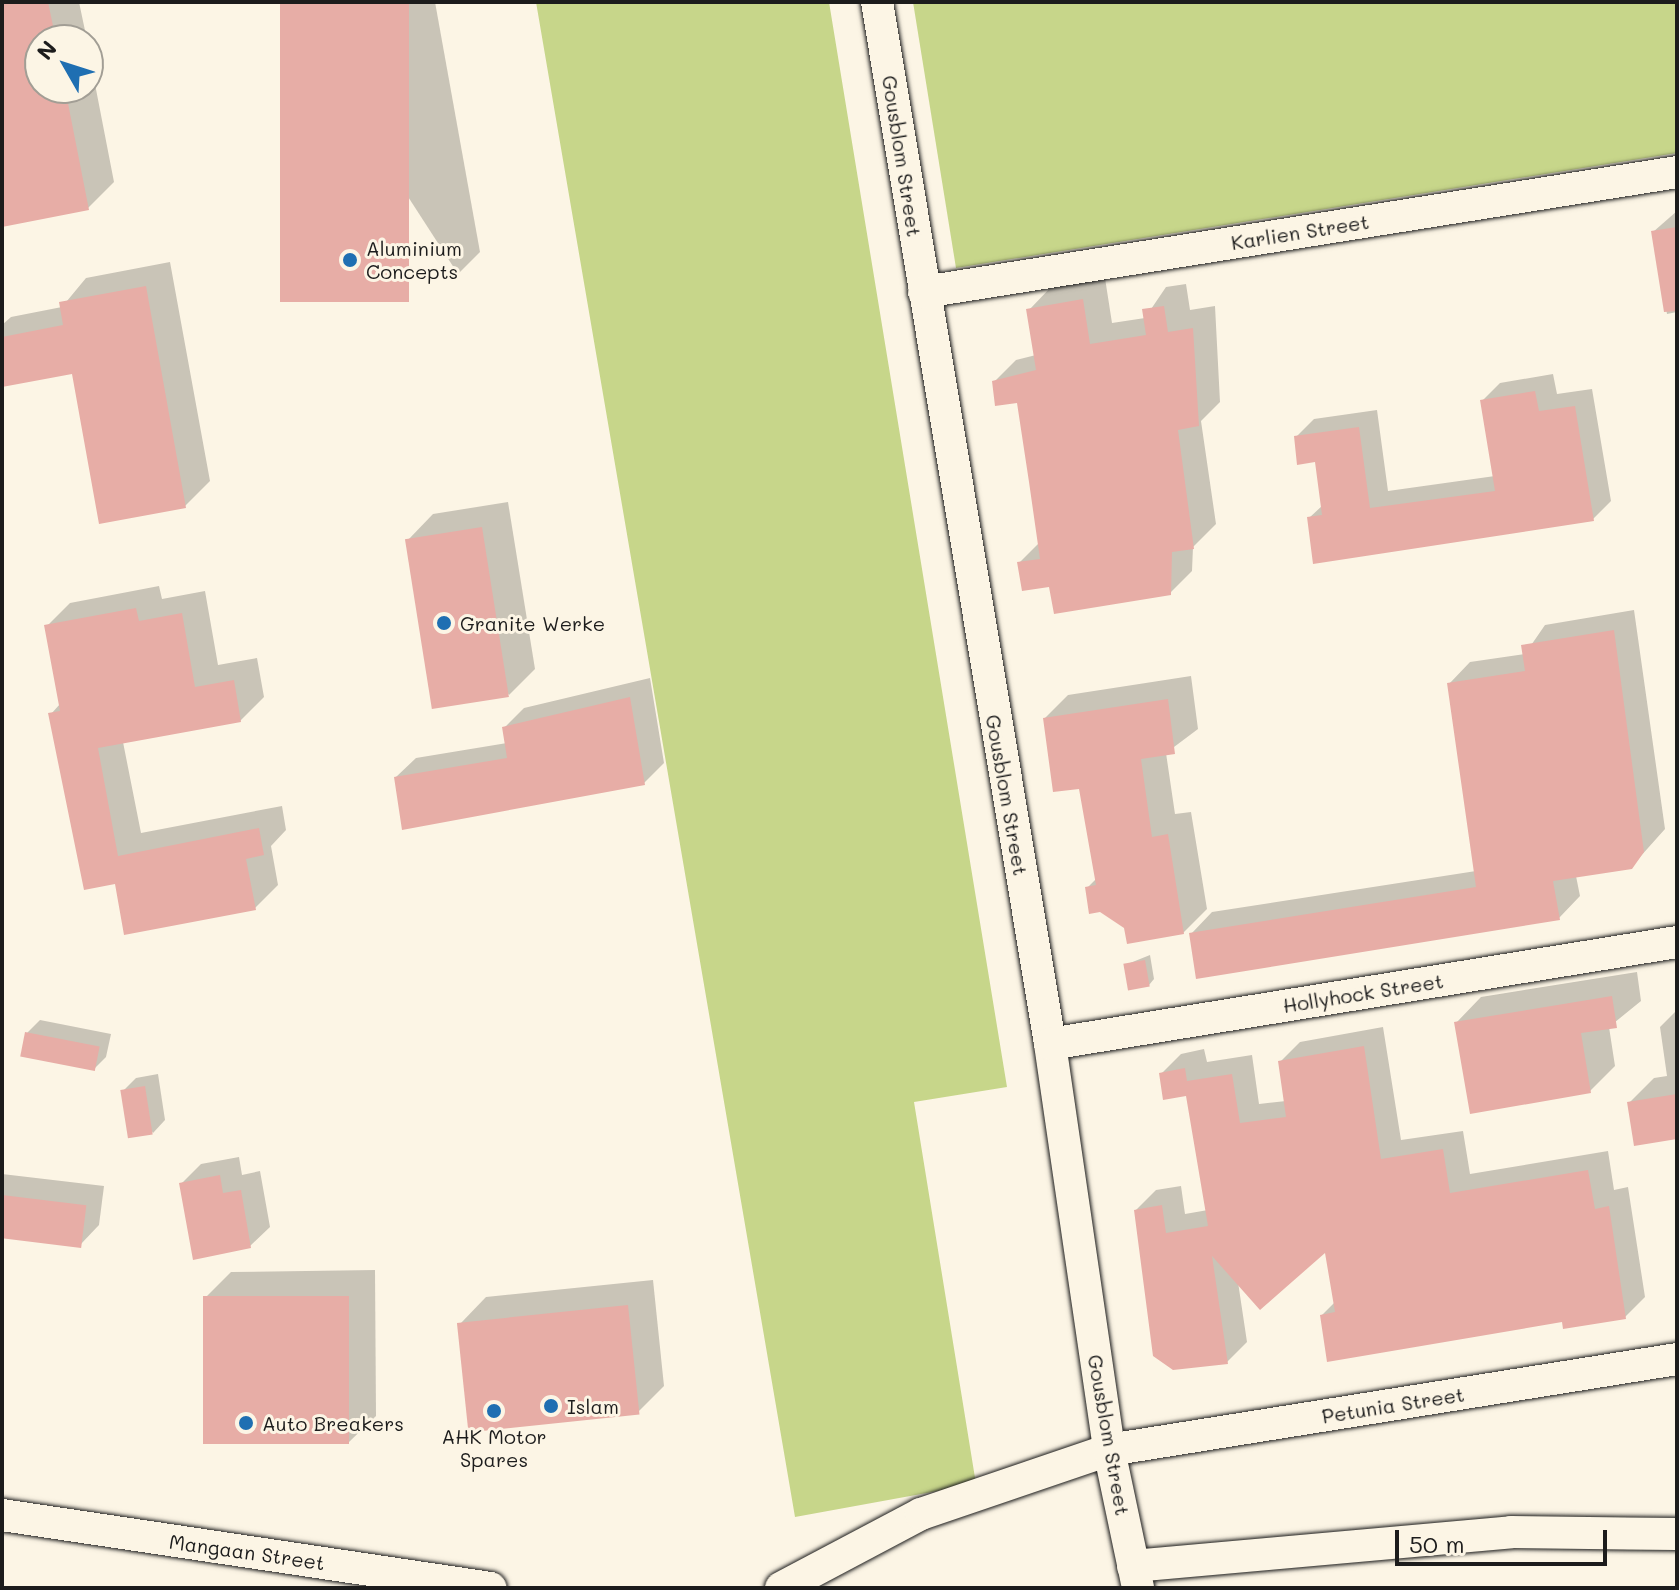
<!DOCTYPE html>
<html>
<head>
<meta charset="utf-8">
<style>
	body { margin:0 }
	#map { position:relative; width:1679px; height:1590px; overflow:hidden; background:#fcf5e5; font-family:Mali,sans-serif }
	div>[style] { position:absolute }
	.green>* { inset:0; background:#c7d68a }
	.shadow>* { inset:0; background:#0003 }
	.building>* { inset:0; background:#e7ada6; transform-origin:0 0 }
	.roads { filter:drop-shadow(0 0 2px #1c1c1c) drop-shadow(0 0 2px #1c1c1c) }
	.street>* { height:32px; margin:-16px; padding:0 16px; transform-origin:16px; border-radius:16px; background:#fcf5e5 }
	.dots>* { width:22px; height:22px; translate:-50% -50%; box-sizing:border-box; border:4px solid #fcf5e5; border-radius:50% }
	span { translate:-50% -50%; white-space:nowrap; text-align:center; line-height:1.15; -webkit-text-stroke:6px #fcf5e5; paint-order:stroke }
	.street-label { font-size:20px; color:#1c1c1c }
	.poi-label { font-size:20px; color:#1c1c1c }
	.left { translate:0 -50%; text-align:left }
	.frame { position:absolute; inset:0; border:4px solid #1c1c1c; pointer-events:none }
	.north { position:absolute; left:24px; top:24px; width:80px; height:80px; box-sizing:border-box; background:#fcf5e5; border:2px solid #a29e95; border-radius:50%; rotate:309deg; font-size:22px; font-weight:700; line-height:32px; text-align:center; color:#1c1c1c }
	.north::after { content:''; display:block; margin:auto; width:28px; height:36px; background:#1f6fb2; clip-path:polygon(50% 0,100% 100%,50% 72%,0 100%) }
	.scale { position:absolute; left:1395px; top:1530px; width:212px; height:36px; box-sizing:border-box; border:4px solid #1c1c1c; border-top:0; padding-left:10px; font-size:24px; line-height:28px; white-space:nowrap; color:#1c1c1c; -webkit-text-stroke:6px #fcf5e5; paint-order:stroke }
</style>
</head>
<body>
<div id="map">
	<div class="green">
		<i style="clip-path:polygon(536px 2px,829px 2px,1007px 1087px,914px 1102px,976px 1484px,795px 1517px)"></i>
		<i style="clip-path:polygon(913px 2px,1677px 2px,1677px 153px,956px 268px)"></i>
	</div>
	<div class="shadow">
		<i style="clip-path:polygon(2px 2px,79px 2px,87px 40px,40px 40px,40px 88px,88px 88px,88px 48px,114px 182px,88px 208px,2px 225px)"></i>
		<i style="clip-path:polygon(282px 2px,435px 2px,480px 252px,458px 274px)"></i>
		<i style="clip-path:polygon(1677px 211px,1677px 312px,1667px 314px,1653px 232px)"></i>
		<i style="clip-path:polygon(170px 262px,210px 481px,185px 506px,74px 372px,2px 385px,2px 325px,11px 317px,62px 307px,86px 278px)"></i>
		<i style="clip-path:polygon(1105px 278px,1112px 323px,1145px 318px,1166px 287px,1186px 284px,1190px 310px,1215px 306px,1220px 402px,1201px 421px,1216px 524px,1193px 547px,1192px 571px,1170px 593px,1051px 585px,1019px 563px,1039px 543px,1019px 401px,994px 382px,1016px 360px,1036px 355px,1029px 310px,1051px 287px)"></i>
		<i style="clip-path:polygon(1553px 374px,1557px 394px,1592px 389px,1611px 501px,1593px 519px,1309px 518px,1323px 505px,1316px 460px,1296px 437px,1314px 419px,1377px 410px,1388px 491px,1495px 476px,1482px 401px,1500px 383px)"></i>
		<i style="clip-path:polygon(508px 502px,535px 669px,509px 695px,407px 541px,433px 514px)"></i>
		<i style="clip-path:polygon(159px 586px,162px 599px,205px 591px,218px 665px,257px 658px,264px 697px,240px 721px,123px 742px,141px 833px,282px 806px,286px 830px,271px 846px,278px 885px,255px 908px,116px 882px,51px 714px,60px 704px,47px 626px,70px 603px)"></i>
		<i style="clip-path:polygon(1634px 610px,1665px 829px,1631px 867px,1576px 876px,1580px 896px,1559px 918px,1191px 934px,1212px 912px,1476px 871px,1449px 684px,1470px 662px,1525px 654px,1545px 625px)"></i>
		<i style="clip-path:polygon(1191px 676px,1198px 729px,1166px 753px,1175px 814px,1191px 812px,1207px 909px,1183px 933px,1125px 926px,1087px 888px,1096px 879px,1080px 786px,1045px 718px,1068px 695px)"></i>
		<i style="clip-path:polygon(650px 678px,664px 763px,644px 783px,396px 777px,416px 758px,507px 743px,504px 728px,524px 708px)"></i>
		<i style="clip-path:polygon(1150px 955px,1154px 979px,1149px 985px,1125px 965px)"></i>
		<i style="clip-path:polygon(1637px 972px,1641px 1001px,1609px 1027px,1615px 1066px,1590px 1091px,1456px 1023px,1481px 997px)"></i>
		<i style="clip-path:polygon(1677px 1010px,1677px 1137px,1629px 1103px,1654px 1078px,1667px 1076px,1660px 1027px)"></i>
		<i style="clip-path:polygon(40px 1020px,111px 1034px,106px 1057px,93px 1070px,27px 1033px)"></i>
		<i style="clip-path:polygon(1383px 1027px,1401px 1140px,1463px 1131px,1470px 1174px,1608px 1151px,1614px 1190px,1628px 1187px,1645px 1297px,1625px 1317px,1322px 1315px,1335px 1302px,1327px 1249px,1238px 1282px,1247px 1342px,1227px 1362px,1136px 1210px,1156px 1190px,1181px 1186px,1185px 1214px,1208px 1210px,1188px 1094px,1161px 1074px,1181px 1054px,1204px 1049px,1207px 1062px,1252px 1055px,1259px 1104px,1286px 1101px,1280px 1062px,1300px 1042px)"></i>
		<i style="clip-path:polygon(158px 1074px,165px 1120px,153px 1133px,123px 1091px,136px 1078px)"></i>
		<i style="clip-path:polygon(239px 1157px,242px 1175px,260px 1171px,270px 1227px,250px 1246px,181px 1184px,201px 1164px)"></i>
		<i style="clip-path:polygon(2px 1174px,104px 1186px,99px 1225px,80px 1245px,2px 1236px)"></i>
		<i style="clip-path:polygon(375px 1270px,376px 1416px,349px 1442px,205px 1298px,231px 1272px)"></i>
		<i style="clip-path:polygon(653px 1280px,664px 1386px,638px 1412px,460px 1324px,486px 1297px)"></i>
	</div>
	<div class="building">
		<i style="clip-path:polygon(2px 2px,48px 2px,56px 40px,40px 40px,40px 88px,65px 88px,89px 210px,2px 227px)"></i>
		<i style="left:280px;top:2px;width:129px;height:300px"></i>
		<i style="clip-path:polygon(1677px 227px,1677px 311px,1664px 312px,1651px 231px)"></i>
		<i style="clip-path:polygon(146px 286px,186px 508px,99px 524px,72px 374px,2px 387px,2px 337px,63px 325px,59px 302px)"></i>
		<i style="clip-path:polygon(1083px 299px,1090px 344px,1146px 335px,1142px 309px,1164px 306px,1168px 332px,1193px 328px,1199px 426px,1178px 430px,1194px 549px,1172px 552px,1171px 595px,1054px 614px,1049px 587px,1022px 591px,1017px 562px,1040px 559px,1029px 482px,1017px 403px,995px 406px,992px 381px,1036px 370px,1026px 309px)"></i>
		<i style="clip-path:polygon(1535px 391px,1539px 411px,1575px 406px,1594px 521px,1313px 564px,1307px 517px,1322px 515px,1315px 462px,1297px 465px,1294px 436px,1359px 427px,1370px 508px,1495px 491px,1480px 400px)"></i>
		<i style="left:482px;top:527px;width:172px;height:78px;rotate:81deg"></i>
		<i style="clip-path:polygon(136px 608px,139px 621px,182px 613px,195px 687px,234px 680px,241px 722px,98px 748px,118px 856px,259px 828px,264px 855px,246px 859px,256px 910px,124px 935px,115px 884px,84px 890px,48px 713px,60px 711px,44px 625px)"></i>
		<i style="clip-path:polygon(1614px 630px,1644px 852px,1632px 869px,1553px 881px,1560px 920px,1196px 979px,1189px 933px,1476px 887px,1447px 683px,1525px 671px,1521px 645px)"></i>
		<i style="clip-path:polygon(630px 697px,645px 785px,402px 830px,394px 777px,507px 758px,502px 727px)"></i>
		<i style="clip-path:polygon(1168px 699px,1175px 754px,1141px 759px,1152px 837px,1168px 834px,1184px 934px,1127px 944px,1124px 928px,1100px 912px,1089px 914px,1085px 887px,1096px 885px,1079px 789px,1053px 792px,1043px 718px)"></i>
		<i style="left:1145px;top:960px;width:27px;height:22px;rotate:80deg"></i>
		<i style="clip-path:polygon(1612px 996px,1617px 1028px,1581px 1033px,1591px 1093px,1470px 1114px,1454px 1022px)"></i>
		<i style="left:25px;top:1032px;width:76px;height:25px;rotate:11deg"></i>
		<i style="clip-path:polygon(1364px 1046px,1381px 1159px,1443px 1149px,1450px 1193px,1588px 1170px,1595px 1209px,1609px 1206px,1626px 1319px,1563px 1329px,1562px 1322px,1327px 1362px,1320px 1315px,1335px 1312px,1325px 1253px,1260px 1310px,1212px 1256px,1228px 1364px,1173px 1370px,1153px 1356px,1134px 1210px,1162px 1205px,1166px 1233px,1208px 1226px,1186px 1096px,1163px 1100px,1159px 1073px,1185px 1068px,1187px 1081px,1232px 1074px,1240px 1123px,1286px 1117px,1278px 1061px)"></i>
		<i style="left:145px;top:1086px;width:49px;height:25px;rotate:81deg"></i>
		<i style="clip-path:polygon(1677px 1094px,1677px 1139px,1634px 1146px,1627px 1102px)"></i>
		<i style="clip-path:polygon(220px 1175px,223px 1193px,241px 1190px,251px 1248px,193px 1260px,179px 1183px)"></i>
		<i style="left:2px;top:1195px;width:85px;height:43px;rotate:7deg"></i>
		<i style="left:349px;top:1296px;width:148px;height:146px;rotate:90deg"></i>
		<i style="left:628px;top:1305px;width:110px;height:172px;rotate:84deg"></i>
	</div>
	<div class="roads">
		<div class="street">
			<i style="left:877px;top:2px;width:1056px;rotate:80.57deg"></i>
			<i style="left:1050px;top:1044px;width:410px;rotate:81.7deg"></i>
			<i style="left:1109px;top:1450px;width:141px;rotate:78.1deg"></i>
			<i style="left:924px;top:292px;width:763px;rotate:-9.05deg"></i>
			<i style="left:1050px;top:1044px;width:635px;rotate:-9.24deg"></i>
			<i style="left:2px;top:1515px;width:494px;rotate:8.5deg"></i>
			<i style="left:1133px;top:1566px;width:380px;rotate:-5.1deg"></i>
			<i style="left:1511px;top:1532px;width:166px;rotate:0.7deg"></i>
			<i style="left:781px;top:1588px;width:158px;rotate:-27.9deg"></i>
			<i style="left:921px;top:1514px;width:199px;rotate:-18.8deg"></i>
			<i style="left:1109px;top:1450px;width:575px;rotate:-9.1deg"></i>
		</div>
	</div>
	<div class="dots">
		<i style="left:350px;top:260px;background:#1f6fb2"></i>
		<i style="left:444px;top:623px;background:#1f6fb2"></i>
		<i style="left:551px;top:1406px;background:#1f6fb2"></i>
		<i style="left:494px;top:1411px;background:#1f6fb2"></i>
		<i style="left:246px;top:1423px;background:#1f6fb2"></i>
	</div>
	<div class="street-label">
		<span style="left:902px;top:156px;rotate:81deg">Gousblom Street</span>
		<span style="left:1300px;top:232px;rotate:-9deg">Karlien Street</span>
		<span style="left:1007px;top:795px;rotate:80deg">Gousblom Street</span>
		<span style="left:1363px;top:993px;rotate:-9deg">Hollyhock Street</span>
		<span style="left:1393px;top:1405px;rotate:-9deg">Petunia Street</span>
		<span style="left:1109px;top:1435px;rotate:80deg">Gousblom Street</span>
		<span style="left:247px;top:1552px;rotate:8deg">Mangaan Street</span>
	</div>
	<div class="poi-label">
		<span class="left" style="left:366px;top:260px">Aluminium<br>Concepts</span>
		<span class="left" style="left:460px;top:623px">Granite Werke</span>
		<span class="left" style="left:567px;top:1406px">Islam</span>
		<span class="left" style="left:262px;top:1423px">Auto Breakers</span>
		<span style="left:494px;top:1448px">AHK Motor<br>Spares</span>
	</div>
	<div class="frame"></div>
	<div class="north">N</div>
	<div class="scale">50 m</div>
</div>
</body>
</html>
